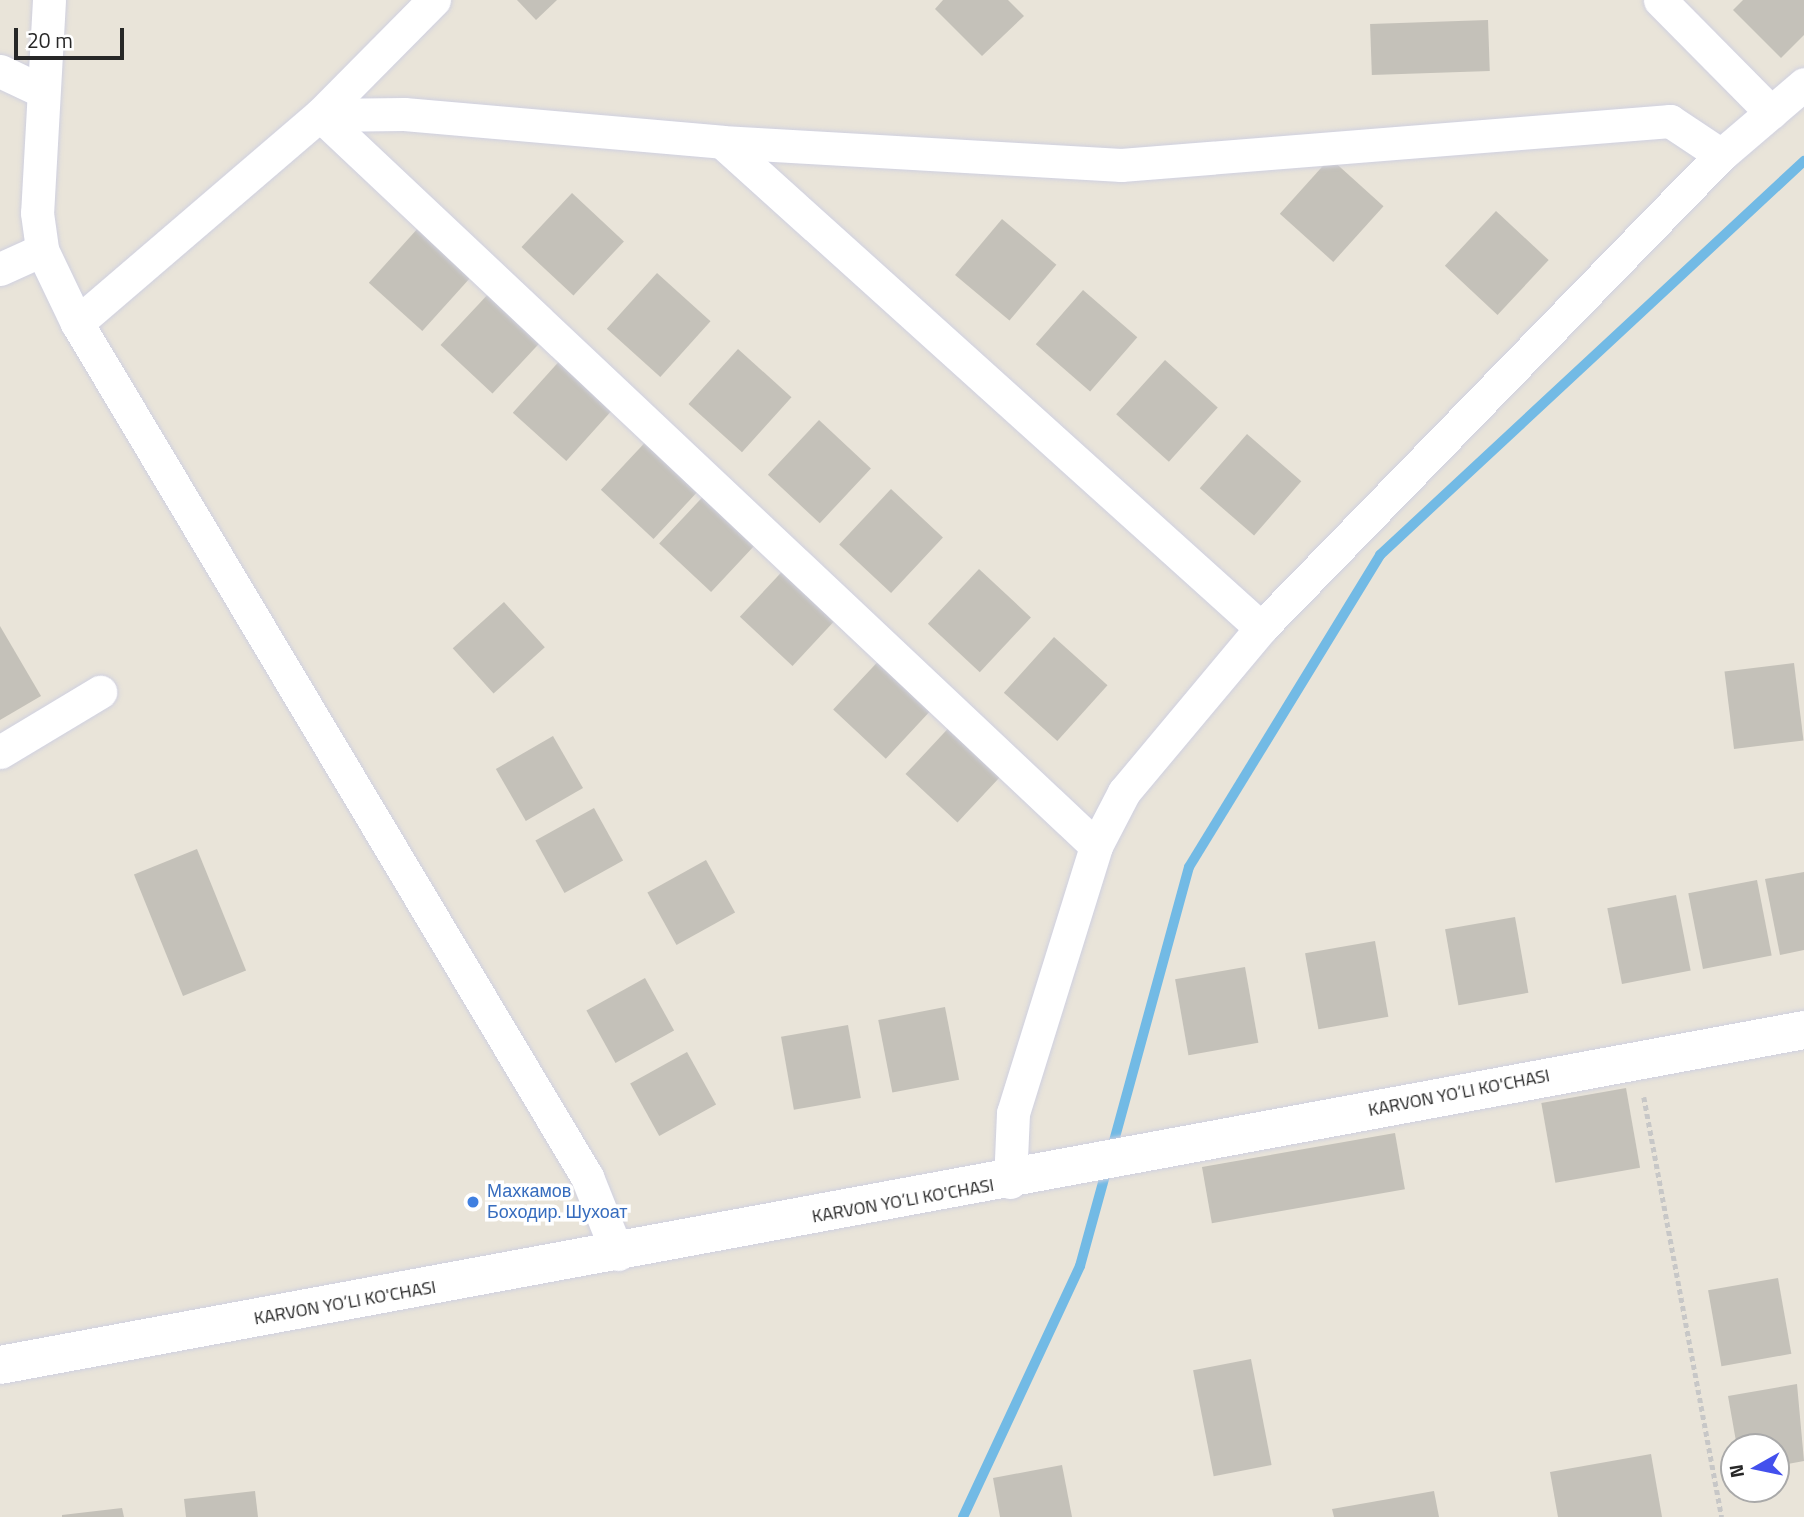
<!DOCTYPE html>
<html>
<head>
<meta charset="utf-8">
<style>
	body { margin:0 }
	#map { position:relative; width:1804px; height:1517px; overflow:hidden; background:#e9e4d9; font-family:"Titillium Web",sans-serif }
	div>[style] { position:absolute }
	.stream>* { height:10px; margin:-5px; padding:0 5px; transform-origin:5px; border-radius:5px; background:#72bae5 }
	.building>* { inset:0; background:#c4c1b9; transform-origin:0 0 }
	.path>* { height:4.5px; margin-top:-2.25px; transform-origin:0; background:repeating-linear-gradient(90deg,#c7c7c7 0 5px,transparent 0 8.5px) }
	.roads { filter:drop-shadow(0 0 2px #cfd0e0) drop-shadow(0 0 2px #cfd0e0) }
	.minor>* { height:33px; margin:-16.5px; padding:0 16.5px; transform-origin:16.5px; border-radius:16.5px; background:#fff }
	.tertiary>* { height:38px; margin:-19px; padding:0 19px; transform-origin:19px; border-radius:19px; background:#fff }
	.dots>* { width:19px; height:19px; translate:-50% -50%; box-sizing:border-box; border:4px solid #fff; border-radius:50% }
	span { translate:-50% -50%; white-space:nowrap; text-align:center; line-height:1.15; -webkit-text-stroke:7px #fff; paint-order:stroke }
	.street-label { font-size:18px; color:#272727 }
	.shop-label { font-size:18px; color:#366cbe }
	.left { translate:0 -50%; text-align:left }
	.north { position:absolute; left:1720px; top:1433px; width:70px; height:70px; box-sizing:border-box; background:#fff; border:2px solid #a9a9a9; border-radius:50%; rotate:261deg; font-size:19px; font-weight:700; line-height:28px; text-align:center; color:#272727 }
	.north::after { content:''; display:block; margin:auto; width:24px; height:32px; background:#4350ed; clip-path:polygon(50% 0,100% 100%,50% 72%,0 100%) }
	.scale { position:absolute; left:14px; top:28px; width:110px; height:32px; box-sizing:border-box; border:4px solid #272727; border-top:0; padding-left:9px; font-size:21px; line-height:24px; white-space:nowrap; color:#272727; -webkit-text-stroke:5px #fff; paint-order:stroke }
</style>
</head>
<body>
<div id="map">
	<div class="stream">
		<i style="left:1111px;top:1152px;width:295px;rotate:-74.7deg"></i>
		<i style="left:1189px;top:867px;width:366px;rotate:-58.5deg"></i>
		<i style="left:1380px;top:555px;width:579px;rotate:-42.9deg"></i>
		<i style="left:963px;top:1517px;width:277px;rotate:-65deg"></i>
		<i style="left:1080px;top:1266px;width:102px;rotate:-74.6deg"></i>
	</div>
	<div class="building">
		<i style="clip-path:polygon(517px 0,557px 0,536px 20px)"></i>
		<i style="clip-path:polygon(943px 0,1008px 0,1024px 16px,982px 56px,935px 9px)"></i>
		<i style="clip-path:polygon(1743px 0,1804px 0,1804px 35px,1781px 58px,1733px 10px)"></i>
		<i style="left:1488px;top:20px;width:51px;height:118px;rotate:88deg"></i>
		<i style="left:1330px;top:158px;width:72px;height:75px;rotate:42deg"></i>
		<i style="left:572px;top:193px;width:71px;height:74px;rotate:43deg"></i>
		<i style="left:1496px;top:211px;width:72px;height:75px;rotate:43deg"></i>
		<i style="left:1002px;top:219px;width:71px;height:73px;rotate:40deg"></i>
		<i style="left:419px;top:227px;width:72px;height:75px;rotate:42deg"></i>
		<i style="left:657px;top:273px;width:72px;height:75px;rotate:42deg"></i>
		<i style="left:1083px;top:290px;width:72px;height:72px;rotate:41deg"></i>
		<i style="left:491px;top:291px;width:71px;height:74px;rotate:43deg"></i>
		<i style="left:738px;top:349px;width:72px;height:74px;rotate:42deg"></i>
		<i style="left:563px;top:357px;width:72px;height:75px;rotate:42deg"></i>
		<i style="left:1165px;top:360px;width:71px;height:73px;rotate:42deg"></i>
		<i style="left:819px;top:420px;width:71px;height:75px;rotate:43deg"></i>
		<i style="left:1247px;top:434px;width:72px;height:72px;rotate:41deg"></i>
		<i style="left:652px;top:435px;width:72px;height:75px;rotate:43deg"></i>
		<i style="left:711px;top:488px;width:71px;height:76px;rotate:43deg"></i>
		<i style="left:891px;top:489px;width:71px;height:76px;rotate:43deg"></i>
		<i style="left:791px;top:562px;width:72px;height:75px;rotate:43deg"></i>
		<i style="left:979px;top:569px;width:71px;height:75px;rotate:43deg"></i>
		<i style="left:504px;top:602px;width:61px;height:69px;rotate:48deg"></i>
		<i style="clip-path:polygon(0 626px,41px 696px,0 720px)"></i>
		<i style="left:1054px;top:637px;width:72px;height:75px;rotate:42deg"></i>
		<i style="left:885px;top:654px;width:72px;height:76px;rotate:43deg"></i>
		<i style="left:1794px;top:663px;width:78px;height:70px;rotate:83deg"></i>
		<i style="left:956px;top:720px;width:71px;height:74px;rotate:43deg"></i>
		<i style="left:553px;top:736px;width:60px;height:66px;rotate:60deg"></i>
		<i style="left:594px;top:808px;width:60px;height:67px;rotate:61deg"></i>
		<i style="left:197px;top:849px;width:131px;height:68px;rotate:68deg"></i>
		<i style="left:706px;top:860px;width:60px;height:67px;rotate:61deg"></i>
		<i style="clip-path:polygon(1804px 872px,1804px 950px,1780px 955px,1765px 879px)"></i>
		<i style="left:1757px;top:880px;width:77px;height:70px;rotate:79deg"></i>
		<i style="left:1676px;top:895px;width:77px;height:70px;rotate:79deg"></i>
		<i style="left:1515px;top:917px;width:77px;height:71px;rotate:80deg"></i>
		<i style="left:1375px;top:941px;width:77px;height:71px;rotate:80deg"></i>
		<i style="left:1245px;top:967px;width:77px;height:71px;rotate:80deg"></i>
		<i style="left:645px;top:978px;width:60px;height:67px;rotate:61deg"></i>
		<i style="left:945px;top:1007px;width:74px;height:68px;rotate:79deg"></i>
		<i style="left:848px;top:1025px;width:74px;height:68px;rotate:80deg"></i>
		<i style="left:687px;top:1052px;width:60px;height:65px;rotate:61deg"></i>
		<i style="left:1626px;top:1088px;width:81px;height:86px;rotate:80deg"></i>
		<i style="left:1395px;top:1133px;width:57px;height:196px;rotate:80deg"></i>
		<i style="left:1778px;top:1278px;width:77px;height:71px;rotate:80deg"></i>
		<i style="left:1251px;top:1359px;width:108px;height:59px;rotate:79deg"></i>
		<i style="clip-path:polygon(1797px 1384px,1804px 1461px,1776px 1466px,1776px 1447px,1737px 1447px,1728px 1396px)"></i>
		<i style="clip-path:polygon(1651px 1454px,1662px 1517px,1558px 1517px,1550px 1472px)"></i>
		<i style="clip-path:polygon(1062px 1465px,1072px 1517px,1000px 1517px,993px 1478px)"></i>
		<i style="clip-path:polygon(255px 1491px,258px 1517px,186px 1517px,184px 1499px)"></i>
		<i style="clip-path:polygon(1434px 1491px,1439px 1517px,1334px 1517px,1332px 1509px)"></i>
		<i style="clip-path:polygon(122px 1508px,124px 1517px,62px 1517px,62px 1515px)"></i>
	</div>
	<div class="path">
		<i style="left:1644px;top:1097px;width:427px;rotate:79.5deg"></i>
	</div>
	<div class="roads">
		<div class="minor">
			<i style="left:49px;top:0;width:213px;rotate:93.2deg"></i>
			<i style="left:37px;top:213px;width:37px;rotate:82deg"></i>
			<i style="left:42px;top:250px;width:81px;rotate:64.4deg"></i>
			<i style="left:77px;top:323px;width:995px;rotate:59.15deg"></i>
			<i style="left:587px;top:1177px;width:83px;rotate:68.1deg"></i>
			<i style="left:1660px;top:0;width:158px;rotate:45.3deg"></i>
			<i style="left:0;top:71px;width:44px;rotate:25.4deg"></i>
			<i style="left:320px;top:115px;width:84px;rotate:-0.7deg"></i>
			<i style="left:404px;top:114px;width:319px;rotate:5deg"></i>
			<i style="left:722px;top:142px;width:400px;rotate:3.3deg"></i>
			<i style="left:1121px;top:165px;width:551px;rotate:-4.58deg"></i>
			<i style="left:1670px;top:121px;width:61px;rotate:33.7deg"></i>
			<i style="left:320px;top:115px;width:1066px;rotate:43.29deg"></i>
			<i style="left:722px;top:142px;width:726px;rotate:42.04deg"></i>
			<i style="left:0;top:269px;width:46px;rotate:-24.3deg"></i>
			<i style="left:77px;top:323px;width:320px;rotate:-40.6deg"></i>
			<i style="left:320px;top:115px;width:162px;rotate:-45.3deg"></i>
			<i style="left:0;top:752px;width:117px;rotate:-31deg"></i>
			<i style="left:1010px;top:1182px;width:69px;rotate:-87.5deg"></i>
			<i style="left:1013px;top:1113px;width:280px;rotate:-72.7deg"></i>
			<i style="left:1096px;top:846px;width:61px;rotate:-62.6deg"></i>
			<i style="left:1124px;top:792px;width:214px;rotate:-50.1deg"></i>
			<i style="left:1261px;top:628px;width:660px;rotate:-45.8deg"></i>
			<i style="left:1721px;top:155px;width:109px;rotate:-40.5deg"></i>
		</div>
		<div class="tertiary">
			<i style="left:0;top:1365px;width:1835px;rotate:-10.52deg"></i>
		</div>
	</div>
	<div class="dots">
		<i style="left:473px;top:1202px;background:#3f7fe0"></i>
	</div>
	<div class="street-label">
		<span style="left:1459px;top:1093px;rotate:-11deg">KARVON YO‘LI KO'CHASI</span>
		<span style="left:903px;top:1201px;rotate:-10deg">KARVON YO‘LI KO'CHASI</span>
		<span style="left:345px;top:1303px;rotate:-10deg">KARVON YO‘LI KO'CHASI</span>
	</div>
	<div class="shop-label">
		<span class="left" style="left:487px;top:1202px">Махкамов<br>Боходир. Шухоат</span>
	</div>
	<div class="north">N</div>
	<div class="scale">20 m</div>
</div>
</body>
</html>
